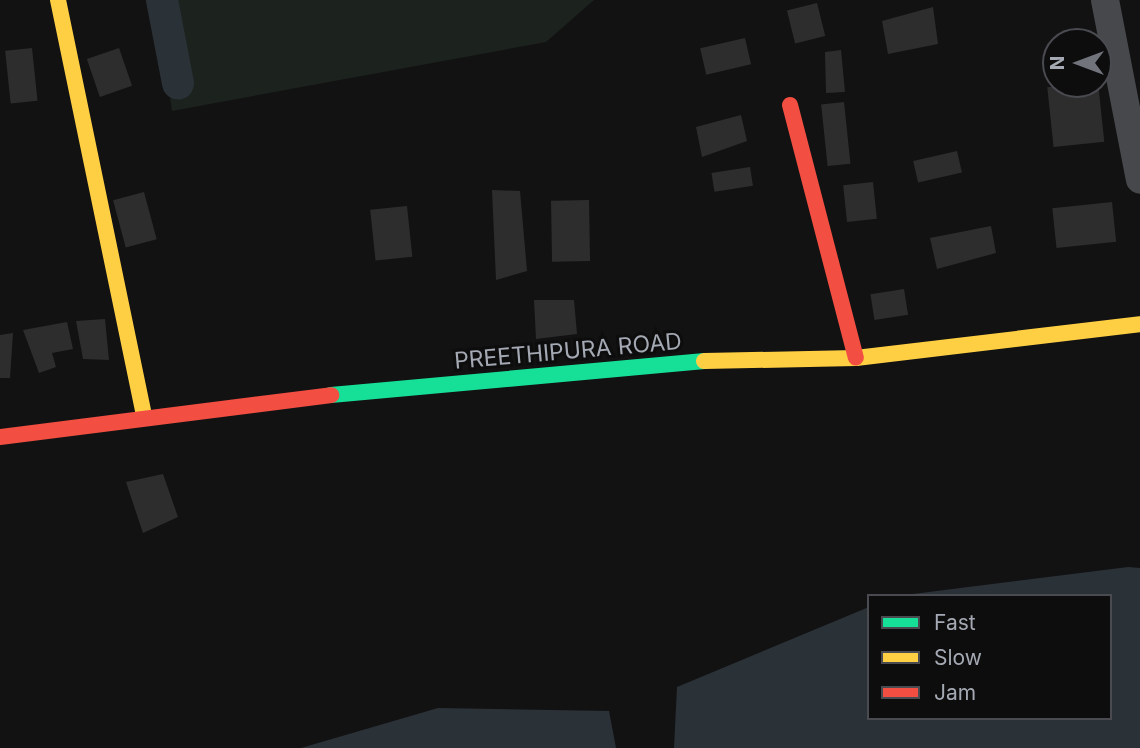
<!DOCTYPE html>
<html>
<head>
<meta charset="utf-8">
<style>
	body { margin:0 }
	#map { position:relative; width:1140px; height:748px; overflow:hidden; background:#121213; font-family:Inter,sans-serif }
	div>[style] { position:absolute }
	.green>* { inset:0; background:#1c221d }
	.water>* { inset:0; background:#2a3137 }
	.canal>* { height:32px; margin:-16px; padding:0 16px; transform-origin:16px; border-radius:16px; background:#2a3137 }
	.building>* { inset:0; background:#2d2d2e; transform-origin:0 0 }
	.street>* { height:28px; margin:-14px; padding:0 14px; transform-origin:14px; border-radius:14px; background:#47484b }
	.fast>* { height:16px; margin:-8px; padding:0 8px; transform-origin:8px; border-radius:8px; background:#16e098 }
	.slow>* { height:16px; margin:-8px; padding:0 8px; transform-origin:8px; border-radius:8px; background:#ffcf43 }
	.jam>* { height:16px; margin:-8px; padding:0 8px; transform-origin:8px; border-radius:8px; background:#f24e42 }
	span { translate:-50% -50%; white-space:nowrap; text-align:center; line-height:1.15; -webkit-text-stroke:6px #0d0d0e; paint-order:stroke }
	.street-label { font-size:23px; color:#a4a9b3 }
	.legend { position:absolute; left:867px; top:594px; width:245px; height:126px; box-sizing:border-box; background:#0d0d0e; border:2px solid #494b50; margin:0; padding:9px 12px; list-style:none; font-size:21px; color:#a4a9b3 }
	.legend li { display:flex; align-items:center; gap:14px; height:35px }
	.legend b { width:35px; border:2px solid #494b50 }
	.north { position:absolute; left:1042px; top:28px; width:70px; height:70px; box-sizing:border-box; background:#0d0d0e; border:2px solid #494b50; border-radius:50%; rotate:270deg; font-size:19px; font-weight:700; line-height:28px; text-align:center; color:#a4a9b3 }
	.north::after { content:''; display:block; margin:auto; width:24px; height:32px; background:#71747b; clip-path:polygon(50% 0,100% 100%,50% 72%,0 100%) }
</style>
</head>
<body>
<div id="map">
	<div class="green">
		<i style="clip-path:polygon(156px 0,594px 0,546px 42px,172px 111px)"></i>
	</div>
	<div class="water">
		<i style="clip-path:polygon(1128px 567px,1140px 568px,1140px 748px,674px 748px,677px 687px,869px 607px,869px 718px,1110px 718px,1110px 596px,897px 596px)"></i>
		<i style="clip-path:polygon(438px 708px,609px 711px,616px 748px,301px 748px)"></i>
	</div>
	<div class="canal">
		<i style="left:162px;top:0;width:85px;rotate:79.1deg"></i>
	</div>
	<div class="building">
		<i style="left:817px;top:3px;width:34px;height:31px;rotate:76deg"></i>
		<i style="clip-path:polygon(933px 7px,938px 44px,888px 54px,882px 21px)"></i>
		<i style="left:745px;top:38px;width:27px;height:46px;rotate:77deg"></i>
		<i style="left:32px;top:48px;width:53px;height:27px;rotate:84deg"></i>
		<i style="left:119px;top:48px;width:40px;height:34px;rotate:71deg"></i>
		<i style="clip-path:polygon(841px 50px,845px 92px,826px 93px,825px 52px)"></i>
		<i style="left:1098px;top:82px;width:60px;height:51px;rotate:84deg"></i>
		<i style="left:844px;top:102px;width:62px;height:23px;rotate:84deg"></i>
		<i style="clip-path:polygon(741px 115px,747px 141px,702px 157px,696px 127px)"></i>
		<i style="left:957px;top:151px;width:22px;height:45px;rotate:77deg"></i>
		<i style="left:750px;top:167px;width:19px;height:39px;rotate:81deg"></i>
		<i style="left:873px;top:182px;width:37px;height:30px;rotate:84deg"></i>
		<i style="clip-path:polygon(492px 190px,520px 191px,527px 271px,496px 280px)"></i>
		<i style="left:144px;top:192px;width:49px;height:32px;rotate:75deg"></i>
		<i style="left:589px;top:200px;width:61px;height:38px;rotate:89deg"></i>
		<i style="left:1112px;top:202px;width:40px;height:60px;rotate:84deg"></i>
		<i style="left:407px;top:206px;width:51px;height:37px;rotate:84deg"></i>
		<i style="clip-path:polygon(991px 226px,996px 253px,937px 269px,930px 238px)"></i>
		<i style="left:904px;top:289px;width:26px;height:34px;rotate:81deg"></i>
		<i style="clip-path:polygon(534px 300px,574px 300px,577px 334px,536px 339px)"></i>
		<i style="clip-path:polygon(105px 319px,109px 360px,83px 359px,76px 321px)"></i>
		<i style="clip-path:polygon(67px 322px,73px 349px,52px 353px,56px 367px,39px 373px,23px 330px)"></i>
		<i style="clip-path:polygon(13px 333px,10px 378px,0 378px,0 335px)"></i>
		<i style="clip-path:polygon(163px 474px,178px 517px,143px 533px,126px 482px)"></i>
	</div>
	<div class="street">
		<i style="left:1105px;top:0;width:183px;rotate:79deg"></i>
	</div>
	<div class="fast">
		<i style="left:331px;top:395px;width:375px;rotate:-5.2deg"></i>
	</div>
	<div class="slow">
		<i style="left:58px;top:0;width:426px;rotate:78.3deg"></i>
		<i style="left:704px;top:361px;width:152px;rotate:-1.1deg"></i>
		<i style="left:856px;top:358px;width:286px;rotate:-6.8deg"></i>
	</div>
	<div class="jam">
		<i style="left:790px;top:105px;width:261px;rotate:75.4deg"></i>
		<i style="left:0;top:437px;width:334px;rotate:-7.2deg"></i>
	</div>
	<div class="street-label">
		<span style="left:568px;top:351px;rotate:-5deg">PREETHIPURA ROAD</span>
	</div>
	<ul class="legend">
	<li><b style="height:9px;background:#16e098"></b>Fast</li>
	<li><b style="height:9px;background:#ffcf43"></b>Slow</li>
	<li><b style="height:9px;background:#f24e42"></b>Jam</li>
	</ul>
	<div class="north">N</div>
</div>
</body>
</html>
